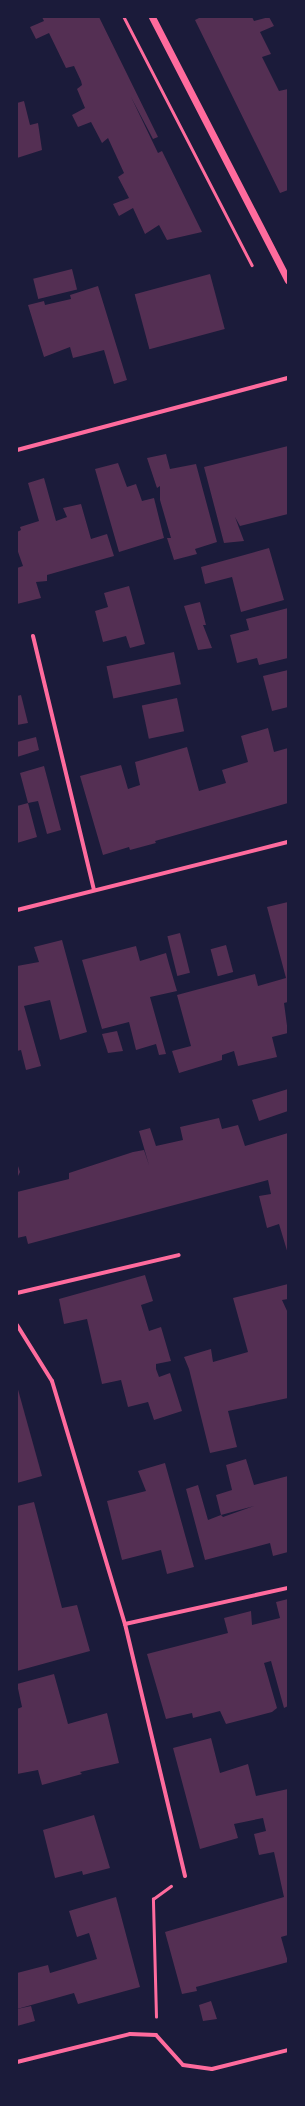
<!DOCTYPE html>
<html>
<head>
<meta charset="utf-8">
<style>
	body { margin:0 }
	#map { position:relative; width:305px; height:2106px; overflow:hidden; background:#1b1b3a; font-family:Signika,sans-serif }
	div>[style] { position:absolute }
	.building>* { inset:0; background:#542f53; transform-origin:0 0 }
	.path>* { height:2.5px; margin:-1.25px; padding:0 1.25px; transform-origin:1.25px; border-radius:1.25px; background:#ff6b9d }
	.minor>* { height:4px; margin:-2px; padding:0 2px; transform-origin:2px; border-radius:2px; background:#ff6b9d }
	.tertiary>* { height:7px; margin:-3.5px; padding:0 3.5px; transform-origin:3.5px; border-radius:3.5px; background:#ff6b9d }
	span { translate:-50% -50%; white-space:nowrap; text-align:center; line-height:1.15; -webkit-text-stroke:3px #1b1b3a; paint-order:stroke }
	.frame { position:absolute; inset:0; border:18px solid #1b1b3a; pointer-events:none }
</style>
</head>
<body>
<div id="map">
	<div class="building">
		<i style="clip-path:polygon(42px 17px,99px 17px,158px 137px,153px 139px,131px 97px,158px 153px,162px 151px,202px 232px,167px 240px,159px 225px,145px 234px,133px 208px,119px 216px,113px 204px,129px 198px,118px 177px,124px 173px,108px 138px,102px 143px,91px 122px,78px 127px,72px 115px,85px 108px,77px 89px,82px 85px,81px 81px,74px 66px,66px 68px,49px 33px,36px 39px,30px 27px,44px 21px)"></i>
		<i style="clip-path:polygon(201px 17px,252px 17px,254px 21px,269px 17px,274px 26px,260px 32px,271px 54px,262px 57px,279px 91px,288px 89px,288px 190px,280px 193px,195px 20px)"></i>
		<i style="clip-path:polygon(24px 101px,30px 125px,38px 123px,42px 150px,17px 158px,17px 103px)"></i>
		<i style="left:72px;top:269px;width:21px;height:40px;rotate:76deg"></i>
		<i style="left:210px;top:274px;width:57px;height:78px;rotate:75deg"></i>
		<i style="clip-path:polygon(98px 286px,127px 380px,114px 384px,104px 350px,73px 358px,70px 347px,44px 357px,28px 305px,44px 301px,45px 305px,71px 299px,70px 295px)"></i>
		<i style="clip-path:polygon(288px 446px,288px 514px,240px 526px,235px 517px,244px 541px,224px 543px,204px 467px)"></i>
		<i style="clip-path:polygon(166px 454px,170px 469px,196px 464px,217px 542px,195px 549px,197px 554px,174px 560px,167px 538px,171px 538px,160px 500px,160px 486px,157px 488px,147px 458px)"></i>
		<i style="clip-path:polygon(118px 463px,127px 487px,136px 484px,142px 501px,154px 498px,164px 538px,119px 552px,95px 469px)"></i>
		<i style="clip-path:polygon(44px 478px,56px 521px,67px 517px,63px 508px,81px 504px,91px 539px,107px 534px,114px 556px,47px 575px,47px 581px,36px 582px,41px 598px,17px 604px,17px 568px,23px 566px,17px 549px,17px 532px,21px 530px,20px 527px,39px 521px,28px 483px)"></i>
		<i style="clip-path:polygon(269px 548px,284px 600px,241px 612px,232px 577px,205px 584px,201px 567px)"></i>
		<i style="clip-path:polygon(129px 586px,145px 644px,130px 648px,126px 636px,103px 642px,95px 611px,108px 607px,104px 593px)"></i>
		<i style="clip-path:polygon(200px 602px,206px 625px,203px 625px,212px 648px,198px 650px,184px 606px)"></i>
		<i style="clip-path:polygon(288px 608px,288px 658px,259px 665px,257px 658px,237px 663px,230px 635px,249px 630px,246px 619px)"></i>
		<i style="left:174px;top:652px;width:33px;height:69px;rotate:78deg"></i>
		<i style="clip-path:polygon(288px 670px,288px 707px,272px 711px,263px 676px)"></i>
		<i style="clip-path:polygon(21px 695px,28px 723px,17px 725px,17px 696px)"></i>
		<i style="left:177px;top:698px;width:34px;height:36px;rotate:78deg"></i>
		<i style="clip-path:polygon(268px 728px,274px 752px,288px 748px,288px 803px,155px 841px,156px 843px,130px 850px,129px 847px,103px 855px,80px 776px,121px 765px,128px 789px,140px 785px,135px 762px,187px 747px,199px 791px,226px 783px,222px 770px,248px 762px,241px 736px)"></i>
		<i style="clip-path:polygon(36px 737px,39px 750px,17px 757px,17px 742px)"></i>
		<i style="clip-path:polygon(44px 766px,61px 830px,47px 834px,38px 801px,28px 803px,37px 837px,17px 843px,17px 806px,28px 803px,20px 773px)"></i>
		<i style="clip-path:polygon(288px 902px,288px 1002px,284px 1003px,288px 1033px,272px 1037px,277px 1057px,238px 1066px,234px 1051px,222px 1055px,222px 1060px,179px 1073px,172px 1051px,191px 1046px,177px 995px,255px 974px,258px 986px,286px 978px,267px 907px)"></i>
		<i style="left:180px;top:933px;width:41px;height:13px;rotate:76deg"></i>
		<i style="clip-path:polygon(62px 940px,87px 1032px,60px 1040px,50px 1000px,24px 1006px,41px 1066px,26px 1070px,21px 1050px,17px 1051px,17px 966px,39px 962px,34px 947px)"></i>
		<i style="left:226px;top:945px;width:28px;height:16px;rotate:75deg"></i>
		<i style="clip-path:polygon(136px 946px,140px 961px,166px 953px,169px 964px,177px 991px,150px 997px,166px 1054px,159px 1055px,156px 1044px,136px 1050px,129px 1022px,102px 1029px,82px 960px)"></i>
		<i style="clip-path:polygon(117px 1031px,123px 1051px,108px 1053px,102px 1034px)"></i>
		<i style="clip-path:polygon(288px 1089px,288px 1111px,259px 1121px,252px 1100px)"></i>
		<i style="clip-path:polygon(219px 1118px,222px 1129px,238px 1125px,245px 1146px,288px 1133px,288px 1254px,279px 1224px,267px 1228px,259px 1196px,271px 1194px,268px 1180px,28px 1244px,26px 1236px,17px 1238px,17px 1192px,69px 1179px,69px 1173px,133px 1152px,144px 1150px,149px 1165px,139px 1131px,150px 1128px,156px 1146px,183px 1140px,180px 1127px)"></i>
		<i style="clip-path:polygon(17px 1163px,20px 1172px,17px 1178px)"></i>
		<i style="clip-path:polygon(145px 1275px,153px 1301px,141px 1305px,149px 1331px,161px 1327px,171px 1361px,156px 1364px,156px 1369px,159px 1377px,170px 1373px,182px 1411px,154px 1420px,148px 1402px,128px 1407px,121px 1380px,102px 1384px,87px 1319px,64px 1324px,59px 1299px)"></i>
		<i style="clip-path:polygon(288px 1284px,288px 1299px,282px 1300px,288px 1313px,288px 1398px,228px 1411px,237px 1447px,210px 1453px,189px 1369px,184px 1357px,211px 1349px,213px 1362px,248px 1352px,233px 1298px)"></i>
		<i style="clip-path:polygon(17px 1386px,42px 1476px,17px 1483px)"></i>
		<i style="clip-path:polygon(evenodd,246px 1459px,254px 1485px,288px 1476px,288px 1552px,273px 1556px,270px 1543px,205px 1560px,186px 1489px,198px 1485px,208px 1520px,221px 1515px,216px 1495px,232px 1490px,226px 1465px,246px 1459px,254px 1506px,223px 1517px,221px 1515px,254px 1506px)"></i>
		<i style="clip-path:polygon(165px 1463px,194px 1567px,167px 1574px,161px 1550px,122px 1560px,107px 1501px,146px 1491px,138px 1471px)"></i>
		<i style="clip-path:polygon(34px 1502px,62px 1608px,77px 1605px,90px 1651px,17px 1671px,17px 1506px)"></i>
		<i style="clip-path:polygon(288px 1599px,288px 1706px,284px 1708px,271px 1661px,264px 1663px,277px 1708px,272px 1712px,226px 1724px,220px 1711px,193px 1718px,192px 1713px,166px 1719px,147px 1654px,228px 1633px,224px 1618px,251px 1611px,252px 1625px,280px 1618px,276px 1602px)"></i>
		<i style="clip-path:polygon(54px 1674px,68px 1724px,107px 1713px,119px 1763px,80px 1772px,82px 1774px,42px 1785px,38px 1770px,17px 1774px,17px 1709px,22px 1707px,17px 1684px)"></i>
		<i style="clip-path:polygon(211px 1738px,220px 1773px,248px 1764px,256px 1796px,288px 1789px,288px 1935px,281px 1937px,288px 1962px,196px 1987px,197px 1991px,182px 1994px,165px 1932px,284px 1897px,274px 1852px,259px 1855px,254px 1834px,266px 1831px,263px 1818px,234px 1824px,238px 1838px,200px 1849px,173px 1748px)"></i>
		<i style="clip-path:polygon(94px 1815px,110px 1868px,83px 1875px,82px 1871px,55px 1878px,43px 1830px)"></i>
		<i style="clip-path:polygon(116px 1897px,140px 1987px,78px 2004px,74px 1993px,17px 2009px,17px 1973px,48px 1965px,50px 1973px,97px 1959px,89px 1933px,77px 1937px,69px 1911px)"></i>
		<i style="clip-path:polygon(211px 2001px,217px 2019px,203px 2021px,199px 2005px)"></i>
		<i style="clip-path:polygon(31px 2006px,35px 2021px,17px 2026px,17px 2009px)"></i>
	</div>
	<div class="path">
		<i style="left:124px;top:17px;width:279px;rotate:62.7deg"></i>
		<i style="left:156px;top:2017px;width:118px;rotate:-91.5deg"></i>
		<i style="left:153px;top:1899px;width:22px;rotate:-36deg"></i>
	</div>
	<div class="minor">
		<i style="left:17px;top:450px;width:280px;rotate:-14.9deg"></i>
		<i style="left:33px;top:636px;width:261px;rotate:76.5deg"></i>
		<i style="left:17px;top:910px;width:279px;rotate:-14.1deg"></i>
		<i style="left:17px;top:1293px;width:166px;rotate:-13.2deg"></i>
		<i style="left:17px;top:1325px;width:66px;rotate:58deg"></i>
		<i style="left:52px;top:1381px;width:254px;rotate:73.3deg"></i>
		<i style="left:125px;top:1624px;width:259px;rotate:76.6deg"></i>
		<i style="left:125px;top:1624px;width:167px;rotate:-12.5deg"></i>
		<i style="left:17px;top:2062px;width:116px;rotate:-13.9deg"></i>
		<i style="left:130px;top:2034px;width:26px;rotate:2deg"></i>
		<i style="left:156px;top:2035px;width:40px;rotate:48deg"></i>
		<i style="left:183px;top:2065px;width:29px;rotate:8deg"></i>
		<i style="left:212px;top:2069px;width:78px;rotate:-14deg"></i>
	</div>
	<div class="tertiary">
		<i style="left:152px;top:17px;width:296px;rotate:62.7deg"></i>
	</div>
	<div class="frame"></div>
</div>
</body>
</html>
